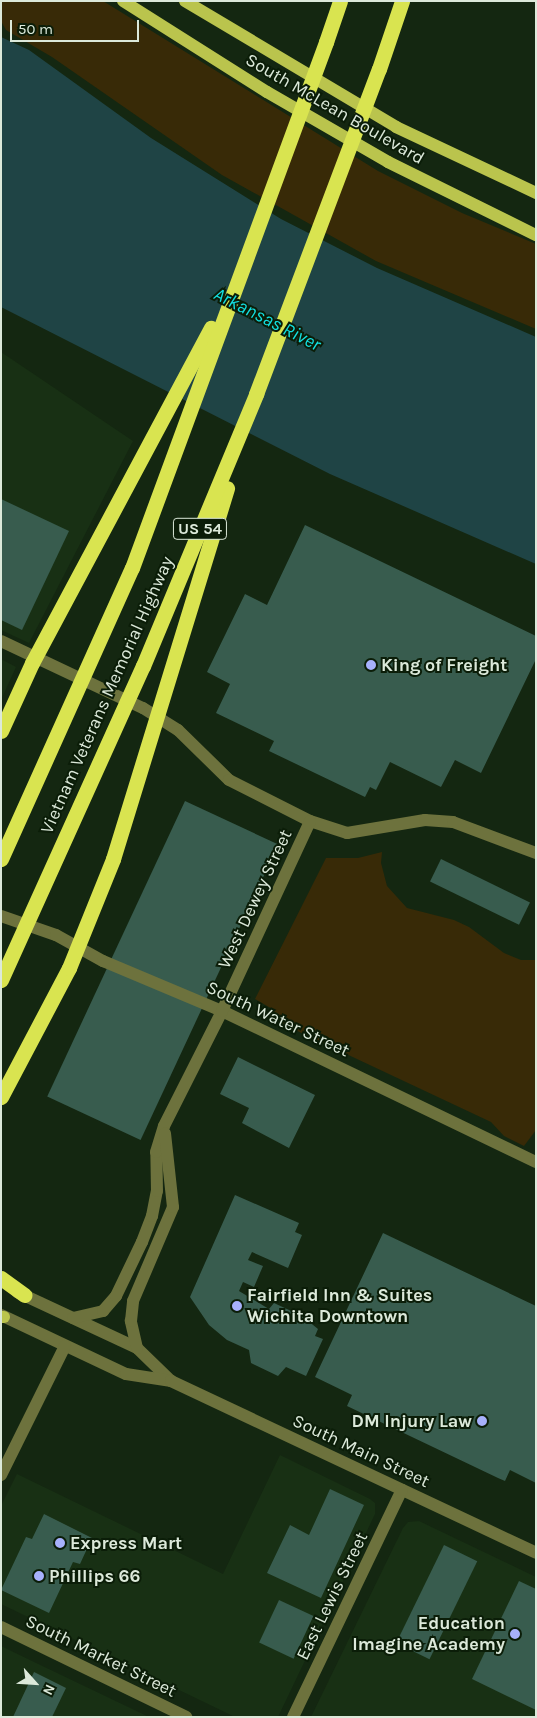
<!DOCTYPE html>
<html>
<head>
<meta charset="utf-8">
<style>
	body { margin:0 }
	#map { position:relative; width:537px; height:1718px; overflow:hidden; background:#142711; font-family:Karla,sans-serif }
	div>[style] { position:absolute }
	.built>* { inset:0; background:#183014 }
	.green>* { inset:0; background:#382a07 }
	.water>* { inset:0; background:#1f4445 }
	.building>* { inset:0; background:#385c4e; transform-origin:0 0 }
	.minor>* { height:12px; margin:-6px; padding:0 6px; transform-origin:6px; border-radius:6px; background:#6d723d }
	.major>* { height:12px; margin:-6px; padding:0 6px; transform-origin:6px; border-radius:6px; background:#bac44d }
	.highway>* { height:15px; margin:-7.5px; padding:0 7.5px; transform-origin:7.5px; border-radius:7.5px; background:#d9e450 }
	.highway-bridge>* { height:15px; margin:-7.5px; padding:0 7.5px; transform-origin:7.5px; border-radius:7.5px; background:#d9e450 }
	.dots>* { width:14px; height:14px; translate:-50% -50%; box-sizing:border-box; border:2px solid #0b1d08; border-radius:50% }
	span { translate:-50% -50%; white-space:nowrap; text-align:center; line-height:1.15; -webkit-text-stroke:4px #0b1d08; paint-order:stroke }
	.shield-label span { padding:1px 4px; background:#0b1d08; border:1px solid; border-radius:4px; -webkit-text-stroke-width:0 }
	.shield-label { font-size:16px; color:#dce9da; font-weight:700 }
	.street-label { font-size:18px; color:#dce9da }
	.poi-label { font-size:18px; color:#dce9da; font-weight:700 }
	.left { translate:0 -50%; text-align:left }
	.right { translate:-100% -50%; text-align:right }
	.water-label { font-size:19px; color:#13dee0; font-style:italic }
	.frame { position:absolute; inset:0; border:2px solid #dce9da; pointer-events:none }
	.north { position:absolute; left:10px; top:1658px; width:50px; height:50px; -webkit-text-stroke:4px #0b1d08; paint-order:stroke; rotate:116deg; font-size:14px; font-weight:700; line-height:20px; text-align:center; color:#dce9da }
	.north::after { content:''; display:block; margin:auto; width:18px; height:22px; background:#dce9da; clip-path:polygon(50% 0,100% 100%,50% 72%,0 100%) }
	.scale { position:absolute; left:10px; top:20px; width:129px; height:22px; box-sizing:border-box; border:2px solid #dce9da; border-top:0; padding-left:6px; font-size:15px; line-height:18px; white-space:nowrap; color:#dce9da; -webkit-text-stroke:4px #0b1d08; paint-order:stroke }
</style>
</head>
<body>
<div id="map">
	<div class="built">
		<i style="clip-path:polygon(1px 352px,133px 441px,29px 643px,1px 630px)"></i>
		<i style="clip-path:polygon(1px 659px,16px 667px,1px 700px)"></i>
		<i style="clip-path:polygon(280px 1455px,370px 1499px,375px 1503px,375px 1514px,278px 1717px,235px 1717px,1px 1604px,1px 1506px,17px 1474px,223px 1574px)"></i>
		<i style="clip-path:polygon(419px 1521px,536px 1577px,536px 1717px,311px 1717px,403px 1528px,408px 1522px)"></i>
		<i style="clip-path:polygon(1px 1646px,32px 1661px,149px 1717px,1px 1717px)"></i>
	</div>
	<div class="green">
		<i style="clip-path:polygon(2px 1px,103px 1px,378px 171px,462px 213px,536px 244px,536px 329px,376px 261px,222px 175px,52px 57px,6px 30px,1px 21px)"></i>
		<i style="clip-path:polygon(382px 852px,381px 863px,387px 886px,407px 908px,454px 920px,469px 927px,504px 953px,521px 960px,536px 960px,536px 1130px,524px 1146px,504px 1136px,491px 1122px,274px 1020px,274px 1010px,255px 999px,326px 858px,358px 858px)"></i>
	</div>
	<div class="water">
		<i style="clip-path:polygon(1px 37px,29px 50px,151px 138px,281px 219px,377px 268px,536px 337px,536px 564px,330px 474px,1px 307px)"></i>
	</div>
	<div class="building">
		<i style="clip-path:polygon(1px 499px,69px 531px,22px 630px,1px 620px)"></i>
		<i style="clip-path:polygon(305px 525px,536px 636px,536px 659px,481px 773px,455px 760px,441px 787px,390px 762px,376px 790px,370px 787px,365px 797px,269px 751px,274px 741px,216px 713px,230px 684px,207px 672px,245px 594px,267px 605px)"></i>
		<i style="left:185px;top:801px;width:103px;height:326px;rotate:25deg"></i>
		<i style="left:441px;top:859px;width:99px;height:25px;rotate:26deg"></i>
		<i style="clip-path:polygon(238px 1057px,315px 1095px,289px 1148px,242px 1123px,249px 1108px,220px 1094px)"></i>
		<i style="clip-path:polygon(235px 1195px,299px 1223px,295px 1232px,302px 1235px,288px 1268px,252px 1252px,248px 1260px,263px 1266px,254px 1287px,243px 1282px,239px 1291px,269px 1309px,274px 1303px,302px 1316px,318px 1329px,315px 1336px,323px 1339px,306px 1376px,286px 1367px,278px 1376px,251px 1363px,249px 1350px,227px 1340px,209px 1325px,190px 1297px)"></i>
		<i style="clip-path:polygon(383px 1233px,536px 1306px,536px 1483px,510px 1470px,505px 1481px,498px 1478px,347px 1406px,352px 1395px,315px 1377px)"></i>
		<i style="clip-path:polygon(330px 1489px,364px 1505px,321px 1598px,267px 1573px,290px 1525px,309px 1535px)"></i>
		<i style="clip-path:polygon(44px 1514px,92px 1538px,80px 1564px,73px 1562px,49px 1613px,1px 1590px,26px 1537px,32px 1539px)"></i>
		<i style="left:444px;top:1545px;width:37px;height:109px;rotate:26deg"></i>
		<i style="clip-path:polygon(519px 1581px,536px 1589px,536px 1710px,472px 1679px)"></i>
		<i style="left:279px;top:1600px;width:38px;height:47px;rotate:25deg"></i>
		<i style="clip-path:polygon(34px 1672px,66px 1688px,52px 1717px,13px 1717px)"></i>
	</div>
	<div class="minor">
		<i style="left:1px;top:641px;width:157px;rotate:25.3deg"></i>
		<i style="left:143px;top:708px;width:41px;rotate:32.2deg"></i>
		<i style="left:178px;top:730px;width:71px;rotate:44.4deg"></i>
		<i style="left:229px;top:780px;width:91px;rotate:26.8deg"></i>
		<i style="left:310px;top:821px;width:39px;rotate:18deg"></i>
		<i style="left:347px;top:833px;width:79px;rotate:-9.5deg"></i>
		<i style="left:425px;top:820px;width:28px;rotate:4deg"></i>
		<i style="left:453px;top:822px;width:89px;rotate:20.5deg"></i>
		<i style="left:1px;top:916px;width:58px;rotate:19.1deg"></i>
		<i style="left:56px;top:935px;width:54px;rotate:29deg"></i>
		<i style="left:103px;top:961px;width:129px;rotate:22.8deg"></i>
		<i style="left:222px;top:1011px;width:348px;rotate:25.7deg"></i>
		<i style="left:17px;top:1292px;width:132px;rotate:25deg"></i>
		<i style="left:137px;top:1348px;width:47px;rotate:44.1deg"></i>
		<i style="left:1px;top:1315px;width:138px;rotate:25.3deg"></i>
		<i style="left:126px;top:1374px;width:46px;rotate:8.8deg"></i>
		<i style="left:171px;top:1381px;width:403px;rotate:25.2deg"></i>
		<i style="left:73px;top:1318px;width:31px;rotate:-13deg"></i>
		<i style="left:103px;top:1311px;width:20px;rotate:-49deg"></i>
		<i style="left:116px;top:1296px;width:60px;rotate:-64.3deg"></i>
		<i style="left:142px;top:1242px;width:28px;rotate:-69deg"></i>
		<i style="left:152px;top:1216px;width:25px;rotate:-79deg"></i>
		<i style="left:157px;top:1191px;width:39px;rotate:-91deg"></i>
		<i style="left:156px;top:1152px;width:27px;rotate:-73deg"></i>
		<i style="left:164px;top:1126px;width:129px;rotate:-63.2deg"></i>
		<i style="left:222px;top:1011px;width:209px;rotate:-65.1deg"></i>
		<i style="left:137px;top:1348px;width:28px;rotate:-103deg"></i>
		<i style="left:131px;top:1321px;width:20px;rotate:-84deg"></i>
		<i style="left:133px;top:1301px;width:102px;rotate:-66.9deg"></i>
		<i style="left:173px;top:1207px;width:74px;rotate:-96.2deg"></i>
		<i style="left:1px;top:1475px;width:144px;rotate:-63.6deg"></i>
		<i style="left:1px;top:1627px;width:206px;rotate:25.9deg"></i>
		<i style="left:293px;top:1717px;width:252px;rotate:-64.4deg"></i>
	</div>
	<div class="major">
		<i style="left:123px;top:1px;width:170px;rotate:32.3deg"></i>
		<i style="left:267px;top:92px;width:140px;rotate:30deg"></i>
		<i style="left:388px;top:162px;width:165px;rotate:26.3deg"></i>
		<i style="left:185px;top:1px;width:246px;rotate:30.8deg"></i>
		<i style="left:396px;top:127px;width:155px;rotate:25.2deg"></i>
		<i style="left:1px;top:1317px;width:3px"></i>
	</div>
	<div class="highway">
		<i style="left:326px;top:42px;width:43px;rotate:-71.1deg"></i>
		<i style="left:379px;top:69px;width:72px;rotate:-71.3deg"></i>
		<i style="left:1px;top:1097px;width:146px;rotate:-62.2deg"></i>
		<i style="left:1px;top:1278px;width:29px;rotate:36deg"></i>
	</div>
	<div class="highway-bridge">
		<i style="left:1px;top:731px;width:75px;rotate:-65.5deg"></i>
		<i style="left:32px;top:663px;width:380px;rotate:-61.9deg"></i>
		<i style="left:1px;top:859px;width:319px;rotate:-65.8deg"></i>
		<i style="left:132px;top:568px;width:561px;rotate:-69.75deg"></i>
		<i style="left:69px;top:968px;width:118px;rotate:-68deg"></i>
		<i style="left:113px;top:859px;width:388px;rotate:-72.9deg"></i>
		<i style="left:1px;top:980px;width:345px;rotate:-65.7deg"></i>
		<i style="left:143px;top:666px;width:295px;rotate:-67.4deg"></i>
		<i style="left:256px;top:394px;width:347px;rotate:-69.3deg"></i>
	</div>
	<div class="dots">
		<i style="left:371px;top:665px;background:#a7b1fc"></i>
		<i style="left:237px;top:1306px;background:#a7b1fc"></i>
		<i style="left:482px;top:1421px;background:#a7b1fc"></i>
		<i style="left:60px;top:1543px;background:#a7b1fc"></i>
		<i style="left:39px;top:1576px;background:#a7b1fc"></i>
		<i style="left:515px;top:1634px;background:#a7b1fc"></i>
	</div>
	<div class="shield-label">
		<span style="left:200px;top:529px">US 54</span>
	</div>
	<div class="street-label">
		<span style="left:335px;top:109px;rotate:30deg">South McLean Boulevard</span>
		<span style="left:107px;top:695px;rotate:-66deg">Vietnam Veterans Memorial Highway</span>
		<span style="left:255px;top:899px;rotate:-65deg">West Dewey Street</span>
		<span style="left:278px;top:1019px;rotate:25deg">South Water Street</span>
		<span style="left:361px;top:1451px;rotate:25deg">South Main Street</span>
		<span style="left:332px;top:1596px;rotate:-64deg">East Lewis Street</span>
		<span style="left:101px;top:1656px;rotate:26deg">South Market Street</span>
	</div>
	<div class="poi-label">
		<span class="left" style="left:381px;top:665px">King of Freight</span>
		<span class="left" style="left:247px;top:1306px">Fairfield Inn &amp; Suites<br>Wichita Downtown</span>
		<span class="right" style="left:472px;top:1421px">DM Injury Law</span>
		<span class="left" style="left:70px;top:1543px">Express Mart</span>
		<span class="left" style="left:49px;top:1576px">Phillips 66</span>
		<span class="right" style="left:505px;top:1634px">Education<br>Imagine Academy</span>
	</div>
	<div class="water-label">
		<span style="left:267px;top:320px;rotate:27deg">Arkansas River</span>
	</div>
	<div class="frame"></div>
	<div class="north">N</div>
	<div class="scale">50 m</div>
</div>
</body>
</html>
